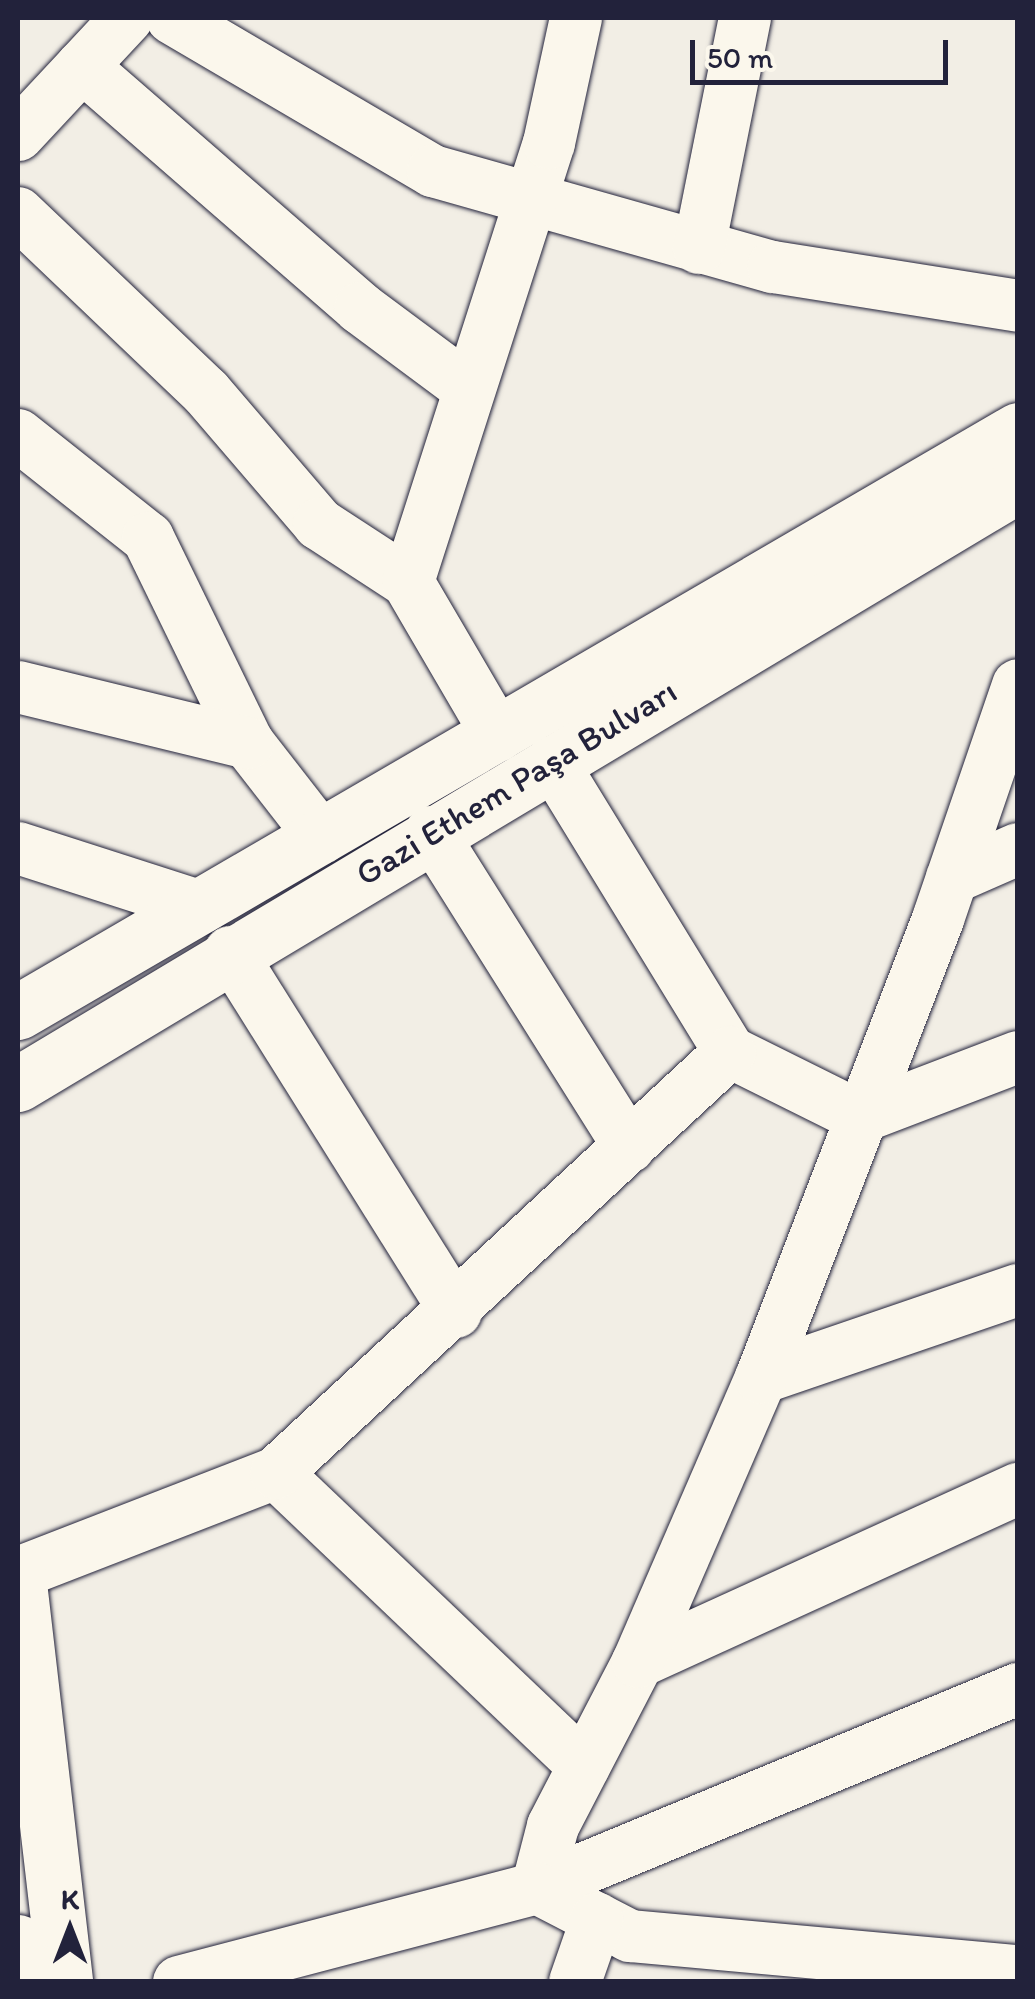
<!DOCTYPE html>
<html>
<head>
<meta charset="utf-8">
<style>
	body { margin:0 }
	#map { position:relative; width:1035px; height:1999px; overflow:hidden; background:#f2eee5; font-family:Itim,sans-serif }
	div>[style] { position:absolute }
	.roads { filter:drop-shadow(0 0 2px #22223b) drop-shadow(0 0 2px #22223b) }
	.minor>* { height:52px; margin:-26px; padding:0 26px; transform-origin:26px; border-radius:26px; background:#fbf7ec }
	.major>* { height:55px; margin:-27.5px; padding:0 27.5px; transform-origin:27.5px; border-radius:27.5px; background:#fbf7ec }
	span { translate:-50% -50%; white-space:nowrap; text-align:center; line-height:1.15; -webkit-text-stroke:10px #fbf7ec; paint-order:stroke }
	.street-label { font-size:35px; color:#22223b }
	.frame { position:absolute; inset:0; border:20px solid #22223b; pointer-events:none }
	.north { position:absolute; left:20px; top:1879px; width:100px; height:100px; -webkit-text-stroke:8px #fbf7ec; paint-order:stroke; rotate:0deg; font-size:28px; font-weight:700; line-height:40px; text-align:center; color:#22223b }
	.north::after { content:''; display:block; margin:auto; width:35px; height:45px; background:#22223b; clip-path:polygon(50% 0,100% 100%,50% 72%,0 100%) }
	.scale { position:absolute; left:690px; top:40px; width:258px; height:45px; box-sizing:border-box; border:5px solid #22223b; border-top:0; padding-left:12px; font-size:30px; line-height:35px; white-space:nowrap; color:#22223b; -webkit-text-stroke:8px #fbf7ec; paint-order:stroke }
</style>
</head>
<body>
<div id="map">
	<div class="roads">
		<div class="minor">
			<i style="left:172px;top:18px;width:303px;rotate:30.4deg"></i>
			<i style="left:433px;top:171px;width:353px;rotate:15.8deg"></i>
			<i style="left:773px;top:267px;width:248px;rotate:9deg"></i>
			<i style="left:82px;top:66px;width:369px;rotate:41deg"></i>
			<i style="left:360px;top:308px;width:131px;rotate:36.6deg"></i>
			<i style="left:18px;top:135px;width:160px;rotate:-47deg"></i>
			<i style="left:18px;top:213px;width:260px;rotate:43.6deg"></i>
			<i style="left:206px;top:392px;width:174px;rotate:49.4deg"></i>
			<i style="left:319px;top:524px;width:106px;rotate:33.1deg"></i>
			<i style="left:408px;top:582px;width:178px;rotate:59.7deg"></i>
			<i style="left:699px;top:248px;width:235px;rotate:-78.7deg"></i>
			<i style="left:18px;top:435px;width:166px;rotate:38.4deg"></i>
			<i style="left:148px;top:538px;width:228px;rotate:64deg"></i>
			<i style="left:248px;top:743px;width:120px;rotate:52.1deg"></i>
			<i style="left:408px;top:582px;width:461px;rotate:-72.2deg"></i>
			<i style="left:549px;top:143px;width:128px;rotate:-77.8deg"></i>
			<i style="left:18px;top:687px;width:237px;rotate:13.7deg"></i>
			<i style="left:552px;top:762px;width:340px;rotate:58.5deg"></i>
			<i style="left:730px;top:1052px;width:146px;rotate:26.4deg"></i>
			<i style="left:861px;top:1117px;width:168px;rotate:-20.9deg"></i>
			<i style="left:431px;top:832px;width:372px;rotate:57.8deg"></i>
			<i style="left:18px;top:848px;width:193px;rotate:17.8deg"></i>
			<i style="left:952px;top:878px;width:72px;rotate:-23.7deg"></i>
			<i style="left:230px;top:952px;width:425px;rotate:57.9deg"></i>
			<i style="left:761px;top:1378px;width:272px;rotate:-18.9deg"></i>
			<i style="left:276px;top:1473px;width:425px;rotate:43.6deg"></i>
			<i style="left:18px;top:1573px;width:277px;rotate:-21.2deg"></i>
			<i style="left:276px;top:1473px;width:619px;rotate:-42.84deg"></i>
			<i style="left:638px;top:1662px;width:418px;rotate:-24.5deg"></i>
			<i style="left:537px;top:1888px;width:64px;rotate:-75.5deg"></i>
			<i style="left:553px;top:1826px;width:185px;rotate:-62.6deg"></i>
			<i style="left:638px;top:1662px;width:309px;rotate:-66.6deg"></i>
			<i style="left:761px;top:1378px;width:492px;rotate:-68.9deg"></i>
			<i style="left:938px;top:919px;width:247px;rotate:-71.1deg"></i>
			<i style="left:537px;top:1888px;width:521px;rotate:-22.48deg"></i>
			<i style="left:179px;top:1982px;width:370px;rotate:-14.7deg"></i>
			<i style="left:537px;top:1888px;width:105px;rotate:27.3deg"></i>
			<i style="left:630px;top:1936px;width:390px;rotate:5.2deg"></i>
			<i style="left:575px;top:1982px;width:67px;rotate:-70.8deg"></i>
		</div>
		<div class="major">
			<i style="left:18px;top:1012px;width:1157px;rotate:-30.2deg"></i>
			<i style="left:18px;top:1084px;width:1166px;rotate:-30.92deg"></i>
			<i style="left:18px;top:1574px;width:411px;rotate:83.4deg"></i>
			<i style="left:18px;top:1942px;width:41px;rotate:80.1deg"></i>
		</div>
	</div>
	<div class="street-label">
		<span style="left:516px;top:782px;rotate:-31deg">Gazi Ethem Paşa Bulvarı</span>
	</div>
	<div class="frame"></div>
	<div class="north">K</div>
	<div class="scale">50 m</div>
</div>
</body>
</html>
